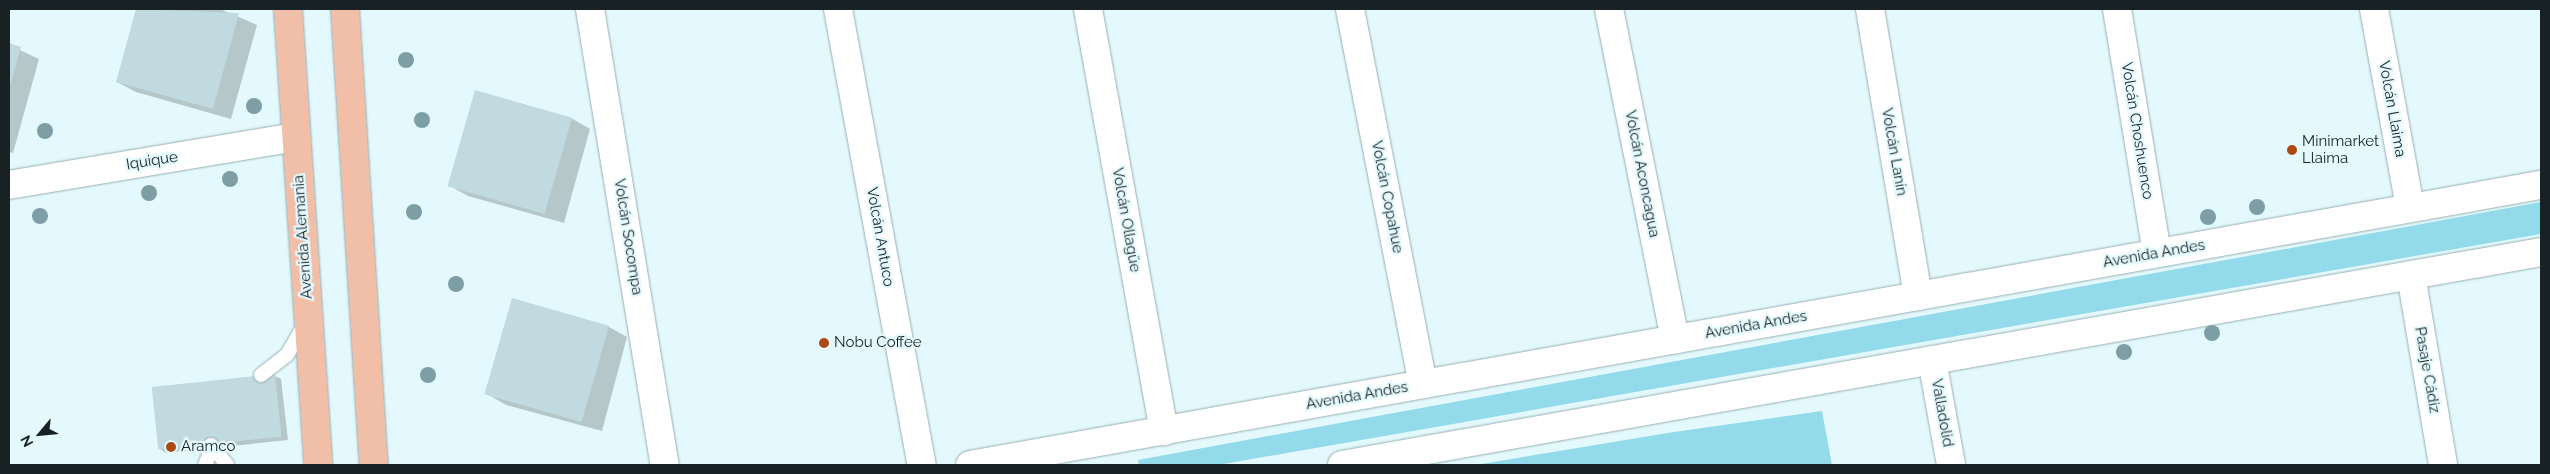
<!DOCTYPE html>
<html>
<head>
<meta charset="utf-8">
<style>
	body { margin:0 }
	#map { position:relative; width:2550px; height:474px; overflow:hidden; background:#e4f9fd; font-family:Raleway,sans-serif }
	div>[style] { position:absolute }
	.green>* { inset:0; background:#93dbeb }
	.shadow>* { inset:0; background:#0003 }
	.building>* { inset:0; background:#c0dadf; transform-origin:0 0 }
	.roads { filter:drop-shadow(0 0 1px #97afb5) drop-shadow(0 0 1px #97afb5) }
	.lane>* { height:14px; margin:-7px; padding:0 7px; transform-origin:7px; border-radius:7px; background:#fff }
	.street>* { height:28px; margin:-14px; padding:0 14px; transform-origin:14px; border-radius:14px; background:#fff }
	.secondary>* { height:28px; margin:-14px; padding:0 14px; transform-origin:14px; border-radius:14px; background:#fff }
	.primary>* { height:28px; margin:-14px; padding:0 14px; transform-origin:14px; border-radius:14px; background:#f1bea7 }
	.trees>* { width:16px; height:16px; margin:-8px; border-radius:50%; background:#7c9ea4 }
	.dots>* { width:14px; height:14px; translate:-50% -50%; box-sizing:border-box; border:2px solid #e4f9fd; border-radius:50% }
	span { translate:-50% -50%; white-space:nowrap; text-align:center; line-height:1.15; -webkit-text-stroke:4.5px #e4f9fd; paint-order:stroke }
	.street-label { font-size:15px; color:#182124 }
	.poi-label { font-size:15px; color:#182124 }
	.left { translate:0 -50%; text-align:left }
	.frame { position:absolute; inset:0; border:10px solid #182124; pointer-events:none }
	.north { position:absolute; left:15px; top:409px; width:50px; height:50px; -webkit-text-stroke:4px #e4f9fd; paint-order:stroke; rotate:242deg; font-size:14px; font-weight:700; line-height:20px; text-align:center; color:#182124 }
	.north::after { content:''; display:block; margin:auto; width:18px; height:22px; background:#182124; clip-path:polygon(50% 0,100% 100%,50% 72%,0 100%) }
</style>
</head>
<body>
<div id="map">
	<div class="green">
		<i style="clip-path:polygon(2541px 202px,2541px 234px,1218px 465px,1139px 465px,1138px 460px)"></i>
		<i style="clip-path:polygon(1822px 411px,1832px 465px,1475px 465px,1674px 432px)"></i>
	</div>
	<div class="shadow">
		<i style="clip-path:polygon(137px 9px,220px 9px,257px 25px,231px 119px,136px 92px,117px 82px)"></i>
		<i style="clip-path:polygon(9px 45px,39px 59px,13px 153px,9px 152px)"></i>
		<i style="clip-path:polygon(571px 118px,590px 129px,564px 223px,468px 196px,450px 186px)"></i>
		<i style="clip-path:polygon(513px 300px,609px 327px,627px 337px,602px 431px,506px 405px,487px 394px)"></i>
		<i style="clip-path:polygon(275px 376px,281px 379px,288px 440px,166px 453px,160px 449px)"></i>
	</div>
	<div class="building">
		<i style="clip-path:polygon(136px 9px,239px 13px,213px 109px,116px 82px)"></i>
		<i style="clip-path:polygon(9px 43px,21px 47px,9px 90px)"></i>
		<i style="left:475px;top:90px;width:101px;height:100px;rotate:16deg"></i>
		<i style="left:512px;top:298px;width:101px;height:100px;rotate:16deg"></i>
		<i style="left:275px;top:374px;width:63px;height:124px;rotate:84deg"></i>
	</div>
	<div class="roads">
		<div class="lane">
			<i style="left:261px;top:375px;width:33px;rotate:-38deg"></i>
			<i style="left:287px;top:355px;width:34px;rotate:-60deg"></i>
			<i style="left:211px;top:445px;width:26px;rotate:51deg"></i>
			<i style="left:205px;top:465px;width:18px;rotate:-68deg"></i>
		</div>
		<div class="street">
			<i style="left:590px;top:9px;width:462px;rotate:80.7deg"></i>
			<i style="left:838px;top:9px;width:464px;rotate:79.6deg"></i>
			<i style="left:1088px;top:9px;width:429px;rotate:79.8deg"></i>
			<i style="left:1350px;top:9px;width:382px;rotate:79deg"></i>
			<i style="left:1609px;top:9px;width:337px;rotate:78.7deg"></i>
			<i style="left:1870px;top:9px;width:291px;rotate:80.5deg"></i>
			<i style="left:2117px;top:9px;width:247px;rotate:80.7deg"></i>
			<i style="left:2374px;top:9px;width:202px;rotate:79.7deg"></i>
			<i style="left:9px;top:185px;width:291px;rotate:-9.5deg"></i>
			<i style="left:2411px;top:275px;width:193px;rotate:80.4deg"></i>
			<i style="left:1932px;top:360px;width:107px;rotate:79.7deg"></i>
		</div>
		<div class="secondary">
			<i style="left:970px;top:465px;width:1596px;rotate:-10.11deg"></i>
			<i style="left:1342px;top:465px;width:1218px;rotate:-10.07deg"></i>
		</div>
		<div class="primary">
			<i style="left:288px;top:9px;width:457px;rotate:86.2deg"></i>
			<i style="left:345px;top:9px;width:457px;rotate:86.4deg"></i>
		</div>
	</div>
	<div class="trees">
		<i style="left:406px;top:60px"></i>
		<i style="left:254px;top:106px"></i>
		<i style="left:422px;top:120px"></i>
		<i style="left:45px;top:131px"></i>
		<i style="left:230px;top:179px"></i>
		<i style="left:149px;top:193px"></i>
		<i style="left:2257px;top:207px"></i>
		<i style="left:414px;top:212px"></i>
		<i style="left:40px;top:216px"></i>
		<i style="left:2208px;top:217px"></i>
		<i style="left:456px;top:284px"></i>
		<i style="left:2212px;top:333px"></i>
		<i style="left:2124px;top:352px"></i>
		<i style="left:428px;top:375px"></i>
	</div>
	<div class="dots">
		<i style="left:2292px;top:150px;background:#ad4a14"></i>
		<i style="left:824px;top:343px;background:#ad4a14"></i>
		<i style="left:171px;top:447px;background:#ad4a14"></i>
	</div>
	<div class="street-label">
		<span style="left:2392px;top:109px;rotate:80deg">Volcán Llaima</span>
		<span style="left:2137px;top:131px;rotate:81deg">Volcán Choshuenco</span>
		<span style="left:1894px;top:152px;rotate:80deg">Volcán Lanín</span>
		<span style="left:152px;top:161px;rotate:-9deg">Iquique</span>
		<span style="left:1642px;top:174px;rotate:79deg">Volcán Aconcagua</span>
		<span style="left:1387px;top:197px;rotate:79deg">Volcán Copahue</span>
		<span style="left:1126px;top:220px;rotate:80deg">Volcán Ollagüe</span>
		<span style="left:303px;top:237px;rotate:-94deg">Avenida Alemania</span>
		<span style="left:628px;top:237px;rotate:81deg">Volcán Socompa</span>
		<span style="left:880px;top:237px;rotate:80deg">Volcán Antuco</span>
		<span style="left:2154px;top:254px;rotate:-10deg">Avenida Andes</span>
		<span style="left:1756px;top:325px;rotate:-10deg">Avenida Andes</span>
		<span style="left:2427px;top:370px;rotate:80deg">Pasaje Cádiz</span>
		<span style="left:1357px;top:396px;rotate:-10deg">Avenida Andes</span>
		<span style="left:1942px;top:413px;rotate:80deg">Valladolid</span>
	</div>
	<div class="poi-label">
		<span class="left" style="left:2302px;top:150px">Minimarket<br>Llaima</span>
		<span class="left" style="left:834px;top:343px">Nobu Coffee</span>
		<span class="left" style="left:181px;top:447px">Aramco</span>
	</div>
	<div class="frame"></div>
	<div class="north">N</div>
</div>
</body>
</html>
